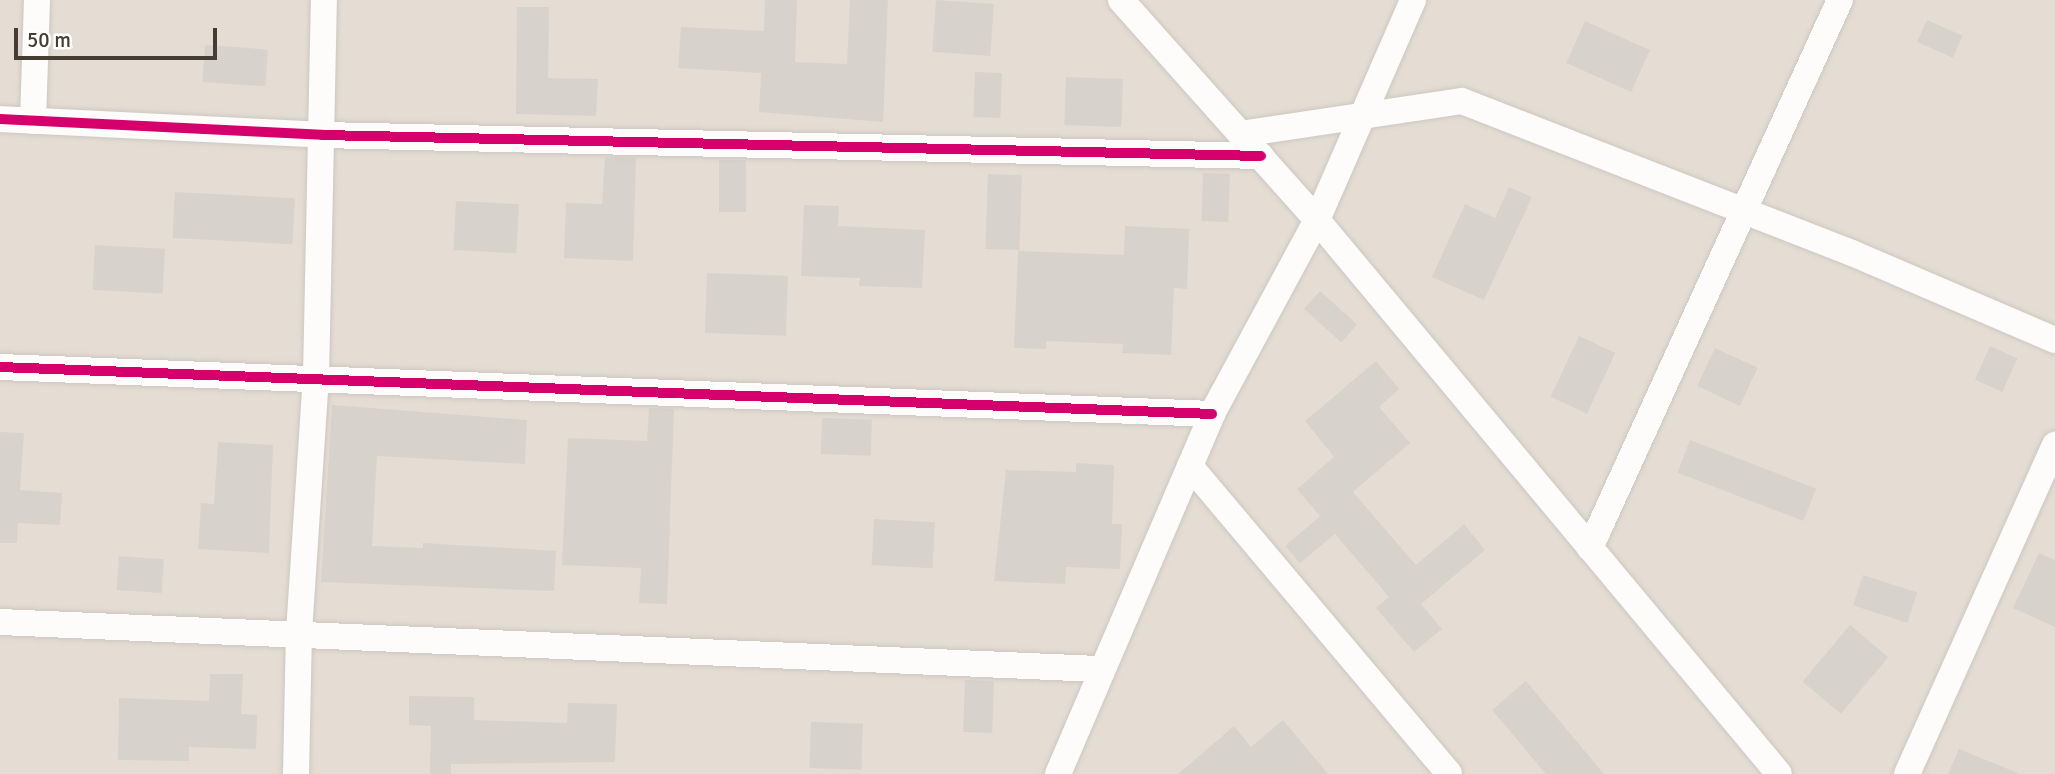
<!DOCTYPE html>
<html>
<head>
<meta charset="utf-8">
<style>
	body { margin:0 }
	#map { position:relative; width:2055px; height:774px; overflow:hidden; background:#f0ebe6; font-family:Signika,sans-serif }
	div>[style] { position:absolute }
	.residential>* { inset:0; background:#e5ddd3; transform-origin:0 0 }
	.building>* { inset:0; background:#d8d2cd; transform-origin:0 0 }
	.roads { filter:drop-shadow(0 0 2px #ccc7c2) drop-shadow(0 0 2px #ccc7c2) }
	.street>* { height:26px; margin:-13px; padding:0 13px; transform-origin:13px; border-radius:13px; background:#fdfcfb }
	.cycleway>* { height:10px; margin:-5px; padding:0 5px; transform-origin:5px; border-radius:5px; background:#d6006c }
	span { translate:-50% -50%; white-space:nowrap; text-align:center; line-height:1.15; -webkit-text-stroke:6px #fff; paint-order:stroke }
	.scale { position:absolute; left:14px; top:28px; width:203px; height:32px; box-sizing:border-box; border:4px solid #453c33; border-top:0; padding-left:9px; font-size:21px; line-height:24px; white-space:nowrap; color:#453c33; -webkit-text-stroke:5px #fff; paint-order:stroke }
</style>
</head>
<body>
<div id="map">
	<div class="residential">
		<i style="left:0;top:0;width:2055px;height:774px"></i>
	</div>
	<div class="building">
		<i style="clip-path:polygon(765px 0,797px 0,795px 62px,847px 64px,850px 0,888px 0,883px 122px,759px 112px,761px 73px,678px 68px,681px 27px,764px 31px)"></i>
		<i style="left:936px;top:0;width:58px;height:52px;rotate:4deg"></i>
		<i style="clip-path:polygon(517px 7px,549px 7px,548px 78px,598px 79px,596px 116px,516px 114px)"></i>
		<i style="left:1927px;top:20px;width:39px;height:24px;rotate:24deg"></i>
		<i style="left:1585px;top:21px;width:71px;height:46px;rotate:24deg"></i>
		<i style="left:205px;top:45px;width:63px;height:37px;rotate:4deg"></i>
		<i style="left:975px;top:72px;width:27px;height:45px;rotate:2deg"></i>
		<i style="left:1066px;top:77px;width:57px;height:48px;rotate:2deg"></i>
		<i style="clip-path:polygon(605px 157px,636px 158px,633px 261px,564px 258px,566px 203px,602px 204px)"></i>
		<i style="left:719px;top:160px;width:27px;height:52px"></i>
		<i style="left:1203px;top:173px;width:27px;height:48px;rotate:2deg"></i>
		<i style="left:988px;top:174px;width:34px;height:75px;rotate:2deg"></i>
		<i style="clip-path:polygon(1509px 187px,1532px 197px,1484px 300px,1432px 277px,1465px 204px,1495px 218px)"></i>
		<i style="left:175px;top:192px;width:120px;height:46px;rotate:3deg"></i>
		<i style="left:456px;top:201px;width:63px;height:49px;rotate:3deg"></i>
		<i style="clip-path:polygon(804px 205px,839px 206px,838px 226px,925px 230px,922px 288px,859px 286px,860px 278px,801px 276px)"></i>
		<i style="clip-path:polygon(1125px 226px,1189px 229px,1187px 289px,1174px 288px,1171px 355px,1122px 353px,1123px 344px,1046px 341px,1046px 349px,1014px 348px,1018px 251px,1124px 255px)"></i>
		<i style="left:95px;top:245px;width:70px;height:45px;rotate:3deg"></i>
		<i style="left:707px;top:273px;width:81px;height:60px;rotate:2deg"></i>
		<i style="left:1320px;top:291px;width:50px;height:24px;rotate:42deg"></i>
		<i style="left:1579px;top:336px;width:40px;height:67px;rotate:25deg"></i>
		<i style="left:1990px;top:346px;width:30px;height:37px;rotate:24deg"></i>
		<i style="left:1715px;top:348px;width:47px;height:42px;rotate:25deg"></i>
		<i style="clip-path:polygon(1376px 361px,1399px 389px,1379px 407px,1410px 443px,1353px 492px,1416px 565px,1464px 524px,1485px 550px,1421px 604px,1442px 629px,1414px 652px,1376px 608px,1389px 597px,1335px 534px,1300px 563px,1285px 546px,1320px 516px,1297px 489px,1334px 457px,1305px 421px)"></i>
		<i style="clip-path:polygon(332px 405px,527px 420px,525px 464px,377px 456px,372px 546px,423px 548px,423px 543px,556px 551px,554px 591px,321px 582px)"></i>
		<i style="clip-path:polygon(649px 408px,674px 409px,667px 604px,639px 603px,641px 568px,562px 565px,568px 438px,647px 441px)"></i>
		<i style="left:822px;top:418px;width:50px;height:36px;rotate:2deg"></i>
		<i style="clip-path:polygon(0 432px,24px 433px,20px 490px,62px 493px,60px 525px,18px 523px,17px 543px,0 543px)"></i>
		<i style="left:1690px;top:440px;width:135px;height:35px;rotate:21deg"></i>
		<i style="clip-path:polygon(218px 442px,273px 445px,269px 553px,198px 549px,201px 503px,214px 504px)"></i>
		<i style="clip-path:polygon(1076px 463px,1114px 465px,1112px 524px,1122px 524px,1120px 569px,1066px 567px,1065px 584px,994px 581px,1006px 470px,1076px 472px)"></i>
		<i style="left:874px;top:519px;width:61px;height:46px;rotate:3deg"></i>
		<i style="clip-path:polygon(2039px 553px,2055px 560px,2055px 627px,2013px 608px)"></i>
		<i style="left:119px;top:556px;width:45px;height:34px;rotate:4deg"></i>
		<i style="left:1863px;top:575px;width:57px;height:32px;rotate:18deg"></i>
		<i style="left:1850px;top:625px;width:50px;height:74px;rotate:40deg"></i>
		<i style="clip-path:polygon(210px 674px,243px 674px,241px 714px,257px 715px,256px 749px,189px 747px,189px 761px,118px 760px,119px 698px,209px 701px)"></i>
		<i style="left:965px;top:680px;width:29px;height:52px;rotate:2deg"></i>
		<i style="clip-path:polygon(1526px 681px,1604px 774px,1546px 774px,1492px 710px)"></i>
		<i style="clip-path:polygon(409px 696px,474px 697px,474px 720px,567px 723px,568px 703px,617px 704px,615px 762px,451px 764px,451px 774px,430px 774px,431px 726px,409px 725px)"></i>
		<i style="clip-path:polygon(1283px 720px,1328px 774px,1178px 774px,1234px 726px,1251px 747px)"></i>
		<i style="left:811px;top:722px;width:52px;height:46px;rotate:2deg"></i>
		<i style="clip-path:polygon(1959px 749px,2018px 773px,2018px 774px,1948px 774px)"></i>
	</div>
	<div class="roads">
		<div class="street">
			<i style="left:1121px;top:0;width:295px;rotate:48.3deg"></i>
			<i style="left:1317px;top:220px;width:721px;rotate:50.17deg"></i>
			<i style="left:0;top:119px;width:322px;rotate:2.8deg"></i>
			<i style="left:322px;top:135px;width:939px;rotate:1.28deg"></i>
			<i style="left:33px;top:121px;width:121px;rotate:-88.1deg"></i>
			<i style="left:1241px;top:134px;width:223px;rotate:-8.5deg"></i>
			<i style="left:1462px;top:101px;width:419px;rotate:21.3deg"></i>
			<i style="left:1852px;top:253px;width:221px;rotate:23.2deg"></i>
			<i style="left:0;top:367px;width:1213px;rotate:2.22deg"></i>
			<i style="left:1190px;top:466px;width:402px;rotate:49.9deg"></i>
			<i style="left:1590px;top:548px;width:602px;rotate:-65.48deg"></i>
			<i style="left:0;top:622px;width:1101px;rotate:2.45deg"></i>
			<i style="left:296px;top:774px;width:142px;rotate:-88.8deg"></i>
			<i style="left:299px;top:632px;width:256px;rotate:-86.2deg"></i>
			<i style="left:316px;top:377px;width:377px;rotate:-88.8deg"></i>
			<i style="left:1058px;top:774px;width:392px;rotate:-66.8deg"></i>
			<i style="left:1212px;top:414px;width:221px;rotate:-61.6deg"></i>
			<i style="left:1317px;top:220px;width:240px;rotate:-66.4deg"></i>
			<i style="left:1907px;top:774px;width:361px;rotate:-65.8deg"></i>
		</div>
	</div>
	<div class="cycleway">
		<i style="left:0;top:119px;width:322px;rotate:2.8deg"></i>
		<i style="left:322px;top:135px;width:939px;rotate:1.28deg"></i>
		<i style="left:0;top:367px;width:1213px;rotate:2.22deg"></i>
	</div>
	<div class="scale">50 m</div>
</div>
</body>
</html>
